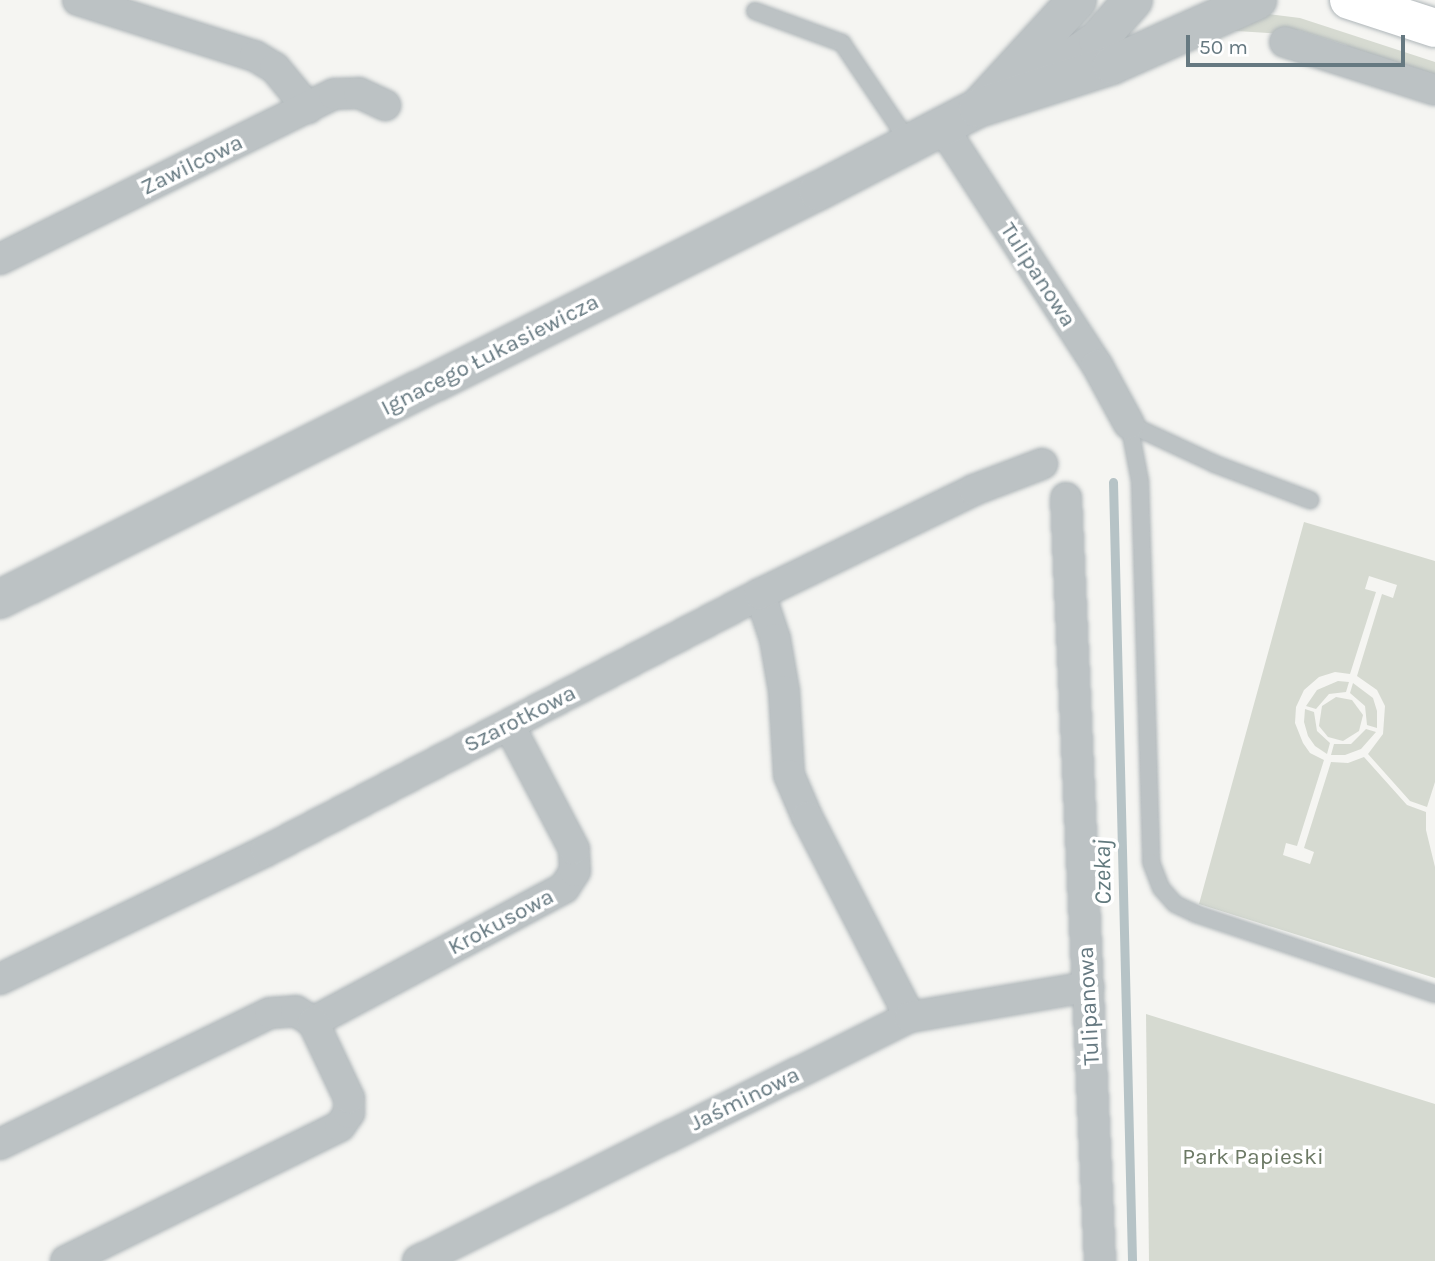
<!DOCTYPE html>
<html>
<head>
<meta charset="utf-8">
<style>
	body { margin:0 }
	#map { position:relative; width:1435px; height:1261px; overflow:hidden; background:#f5f5f2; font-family:Karla,sans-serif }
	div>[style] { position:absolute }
	.green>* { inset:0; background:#d6dad1 }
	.stream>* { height:9px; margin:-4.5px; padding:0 4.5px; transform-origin:4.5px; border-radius:4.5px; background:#b6c3c6 }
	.roads { filter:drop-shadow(0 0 2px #afb6b9) drop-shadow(0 0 2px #afb6b9) }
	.service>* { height:16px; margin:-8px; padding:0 8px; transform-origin:8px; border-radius:8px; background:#bcc2c4 }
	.minor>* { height:30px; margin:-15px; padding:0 15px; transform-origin:15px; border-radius:15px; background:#bcc2c4 }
	.tertiary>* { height:38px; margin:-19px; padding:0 19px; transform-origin:19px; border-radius:19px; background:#bcc2c4 }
	.secondary>* { height:38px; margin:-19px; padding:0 19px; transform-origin:19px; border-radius:19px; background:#fff }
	span { translate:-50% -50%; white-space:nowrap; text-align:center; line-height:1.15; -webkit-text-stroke:7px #fff; paint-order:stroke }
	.street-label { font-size:23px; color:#667981 }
	.park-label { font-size:23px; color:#6c7965 }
	.water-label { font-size:24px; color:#627a7e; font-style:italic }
	.scale { position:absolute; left:1186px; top:35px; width:219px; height:32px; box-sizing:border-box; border:4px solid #667981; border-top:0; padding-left:9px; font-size:21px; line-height:24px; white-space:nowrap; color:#667981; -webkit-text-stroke:5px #fff; paint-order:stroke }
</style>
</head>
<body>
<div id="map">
	<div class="green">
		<i style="clip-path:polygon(1269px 14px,1300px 18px,1435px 62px,1435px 81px,1355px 55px,1346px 45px,1298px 30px,1284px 34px,1221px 30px)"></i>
		<i style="clip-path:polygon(1304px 522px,1435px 561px,1435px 782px,1427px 807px,1410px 801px,1368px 754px,1383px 734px,1385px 706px,1377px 690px,1357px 676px,1382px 594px,1393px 598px,1397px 585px,1369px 576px,1365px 589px,1376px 592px,1350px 674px,1335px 672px,1319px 677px,1304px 690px,1296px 707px,1295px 723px,1303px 743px,1310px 753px,1324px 760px,1297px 846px,1286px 843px,1283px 855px,1310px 864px,1314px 852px,1304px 848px,1331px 762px,1348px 763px,1364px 757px,1407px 805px,1426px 812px,1426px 830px,1435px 867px,1435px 978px,1199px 904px)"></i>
		<i style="clip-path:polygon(1338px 681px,1349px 682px,1346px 692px,1329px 694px,1316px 709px,1306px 706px,1317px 690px)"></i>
		<i style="clip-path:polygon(1353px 683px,1373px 698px,1377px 711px,1377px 728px,1367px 725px,1365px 706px,1350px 693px)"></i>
		<i style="clip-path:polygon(1336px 697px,1352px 700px,1363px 715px,1359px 731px,1343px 741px,1328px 737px,1319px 726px,1322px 706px)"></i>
		<i style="clip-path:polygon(1305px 709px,1314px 712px,1317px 731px,1330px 743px,1327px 754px,1315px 746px,1308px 736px,1304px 722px)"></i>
		<i style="clip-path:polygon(1366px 729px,1376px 732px,1361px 749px,1345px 755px,1331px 755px,1334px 744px,1351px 744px)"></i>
		<i style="clip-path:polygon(1146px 1014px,1435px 1104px,1435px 1261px,1149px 1261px)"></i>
	</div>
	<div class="stream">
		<i style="left:1113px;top:482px;width:779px;rotate:88.6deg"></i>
	</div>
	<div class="roads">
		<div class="service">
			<i style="left:755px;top:11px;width:93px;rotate:20.2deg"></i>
			<i style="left:842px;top:43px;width:122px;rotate:56deg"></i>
			<i style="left:1129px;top:424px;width:58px;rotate:79.1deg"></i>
			<i style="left:1140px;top:481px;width:381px;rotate:88.3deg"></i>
			<i style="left:1151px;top:862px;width:28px;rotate:69deg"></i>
			<i style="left:1161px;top:888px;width:21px;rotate:49deg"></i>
			<i style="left:1175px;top:904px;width:23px;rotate:25deg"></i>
			<i style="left:1196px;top:914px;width:252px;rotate:18.5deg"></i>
			<i style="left:1129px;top:424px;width:95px;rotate:24.9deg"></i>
			<i style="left:1215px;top:464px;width:102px;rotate:20.8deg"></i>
		</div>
		<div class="minor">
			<i style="left:78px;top:0;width:186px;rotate:17.6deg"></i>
			<i style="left:255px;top:56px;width:23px;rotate:31deg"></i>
			<i style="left:275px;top:68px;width:52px;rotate:50.5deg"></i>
			<i style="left:1285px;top:42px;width:157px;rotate:17.7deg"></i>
			<i style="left:943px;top:128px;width:283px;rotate:57deg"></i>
			<i style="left:1097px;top:365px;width:67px;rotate:61.5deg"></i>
			<i style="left:0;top:259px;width:373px;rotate:-26.3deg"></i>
			<i style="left:334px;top:94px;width:25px;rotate:-2deg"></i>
			<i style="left:359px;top:93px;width:29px;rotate:25deg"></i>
			<i style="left:1066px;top:498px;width:764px;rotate:87.45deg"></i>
			<i style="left:760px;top:594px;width:47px;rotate:71.6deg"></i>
			<i style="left:775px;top:639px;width:53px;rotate:80.2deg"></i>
			<i style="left:784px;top:691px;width:84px;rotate:86.6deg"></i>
			<i style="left:789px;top:775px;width:46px;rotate:66.8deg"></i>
			<i style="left:807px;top:817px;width:225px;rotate:62.8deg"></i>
			<i style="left:0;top:979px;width:295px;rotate:-25.7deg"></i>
			<i style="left:266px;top:851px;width:557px;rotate:-27.49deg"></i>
			<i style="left:760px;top:594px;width:238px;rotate:-25.9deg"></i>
			<i style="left:974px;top:490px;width:73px;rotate:-20.9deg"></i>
			<i style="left:0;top:1144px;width:300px;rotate:-25.9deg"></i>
			<i style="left:270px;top:1013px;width:26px;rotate:-4deg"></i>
			<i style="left:296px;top:1011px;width:20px;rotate:33deg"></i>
			<i style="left:313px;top:1022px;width:285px;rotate:-28.1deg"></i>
			<i style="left:564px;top:888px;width:20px;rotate:-57deg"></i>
			<i style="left:575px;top:871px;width:22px;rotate:-93deg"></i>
			<i style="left:574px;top:849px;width:140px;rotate:-117.7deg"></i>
			<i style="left:66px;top:1261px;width:305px;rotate:-26.2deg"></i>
			<i style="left:340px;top:1126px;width:16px;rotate:-55deg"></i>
			<i style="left:349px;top:1113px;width:15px;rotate:-90deg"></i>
			<i style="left:349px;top:1098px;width:84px;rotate:-115.3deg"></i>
			<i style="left:418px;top:1261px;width:549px;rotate:-26.38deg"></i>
			<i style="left:910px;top:1017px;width:181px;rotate:-9.6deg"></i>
		</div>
		<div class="tertiary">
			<i style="left:1053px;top:71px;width:55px;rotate:-34.6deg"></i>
			<i style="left:1098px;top:40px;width:53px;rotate:-48.8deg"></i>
			<i style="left:979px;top:107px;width:145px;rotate:-47.5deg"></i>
			<i style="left:0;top:599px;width:914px;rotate:-26.51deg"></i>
			<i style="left:818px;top:191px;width:180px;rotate:-27.4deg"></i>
			<i style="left:978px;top:108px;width:141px;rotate:-17.8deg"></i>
			<i style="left:1112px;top:65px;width:159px;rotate:-24.1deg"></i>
		</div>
		<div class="secondary">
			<i style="left:1349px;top:0;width:90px;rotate:18deg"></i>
		</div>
	</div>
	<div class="street-label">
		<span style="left:192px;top:165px;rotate:-26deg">Zawilcowa</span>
		<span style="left:1038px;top:275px;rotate:57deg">Tulipanowa</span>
		<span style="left:490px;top:355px;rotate:-27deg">Ignacego Łukasiewicza</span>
		<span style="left:520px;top:719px;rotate:-27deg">Szarotkowa</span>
		<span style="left:501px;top:922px;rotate:-28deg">Krokusowa</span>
		<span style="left:1089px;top:1006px;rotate:-93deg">Tulipanowa</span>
		<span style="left:745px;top:1099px;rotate:-26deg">Jaśminowa</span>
	</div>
	<div class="park-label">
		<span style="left:1253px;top:1157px">Park Papieski</span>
	</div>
	<div class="water-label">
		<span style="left:1103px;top:872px;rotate:-91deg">Czekaj</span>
	</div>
	<div class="scale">50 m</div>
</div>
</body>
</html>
